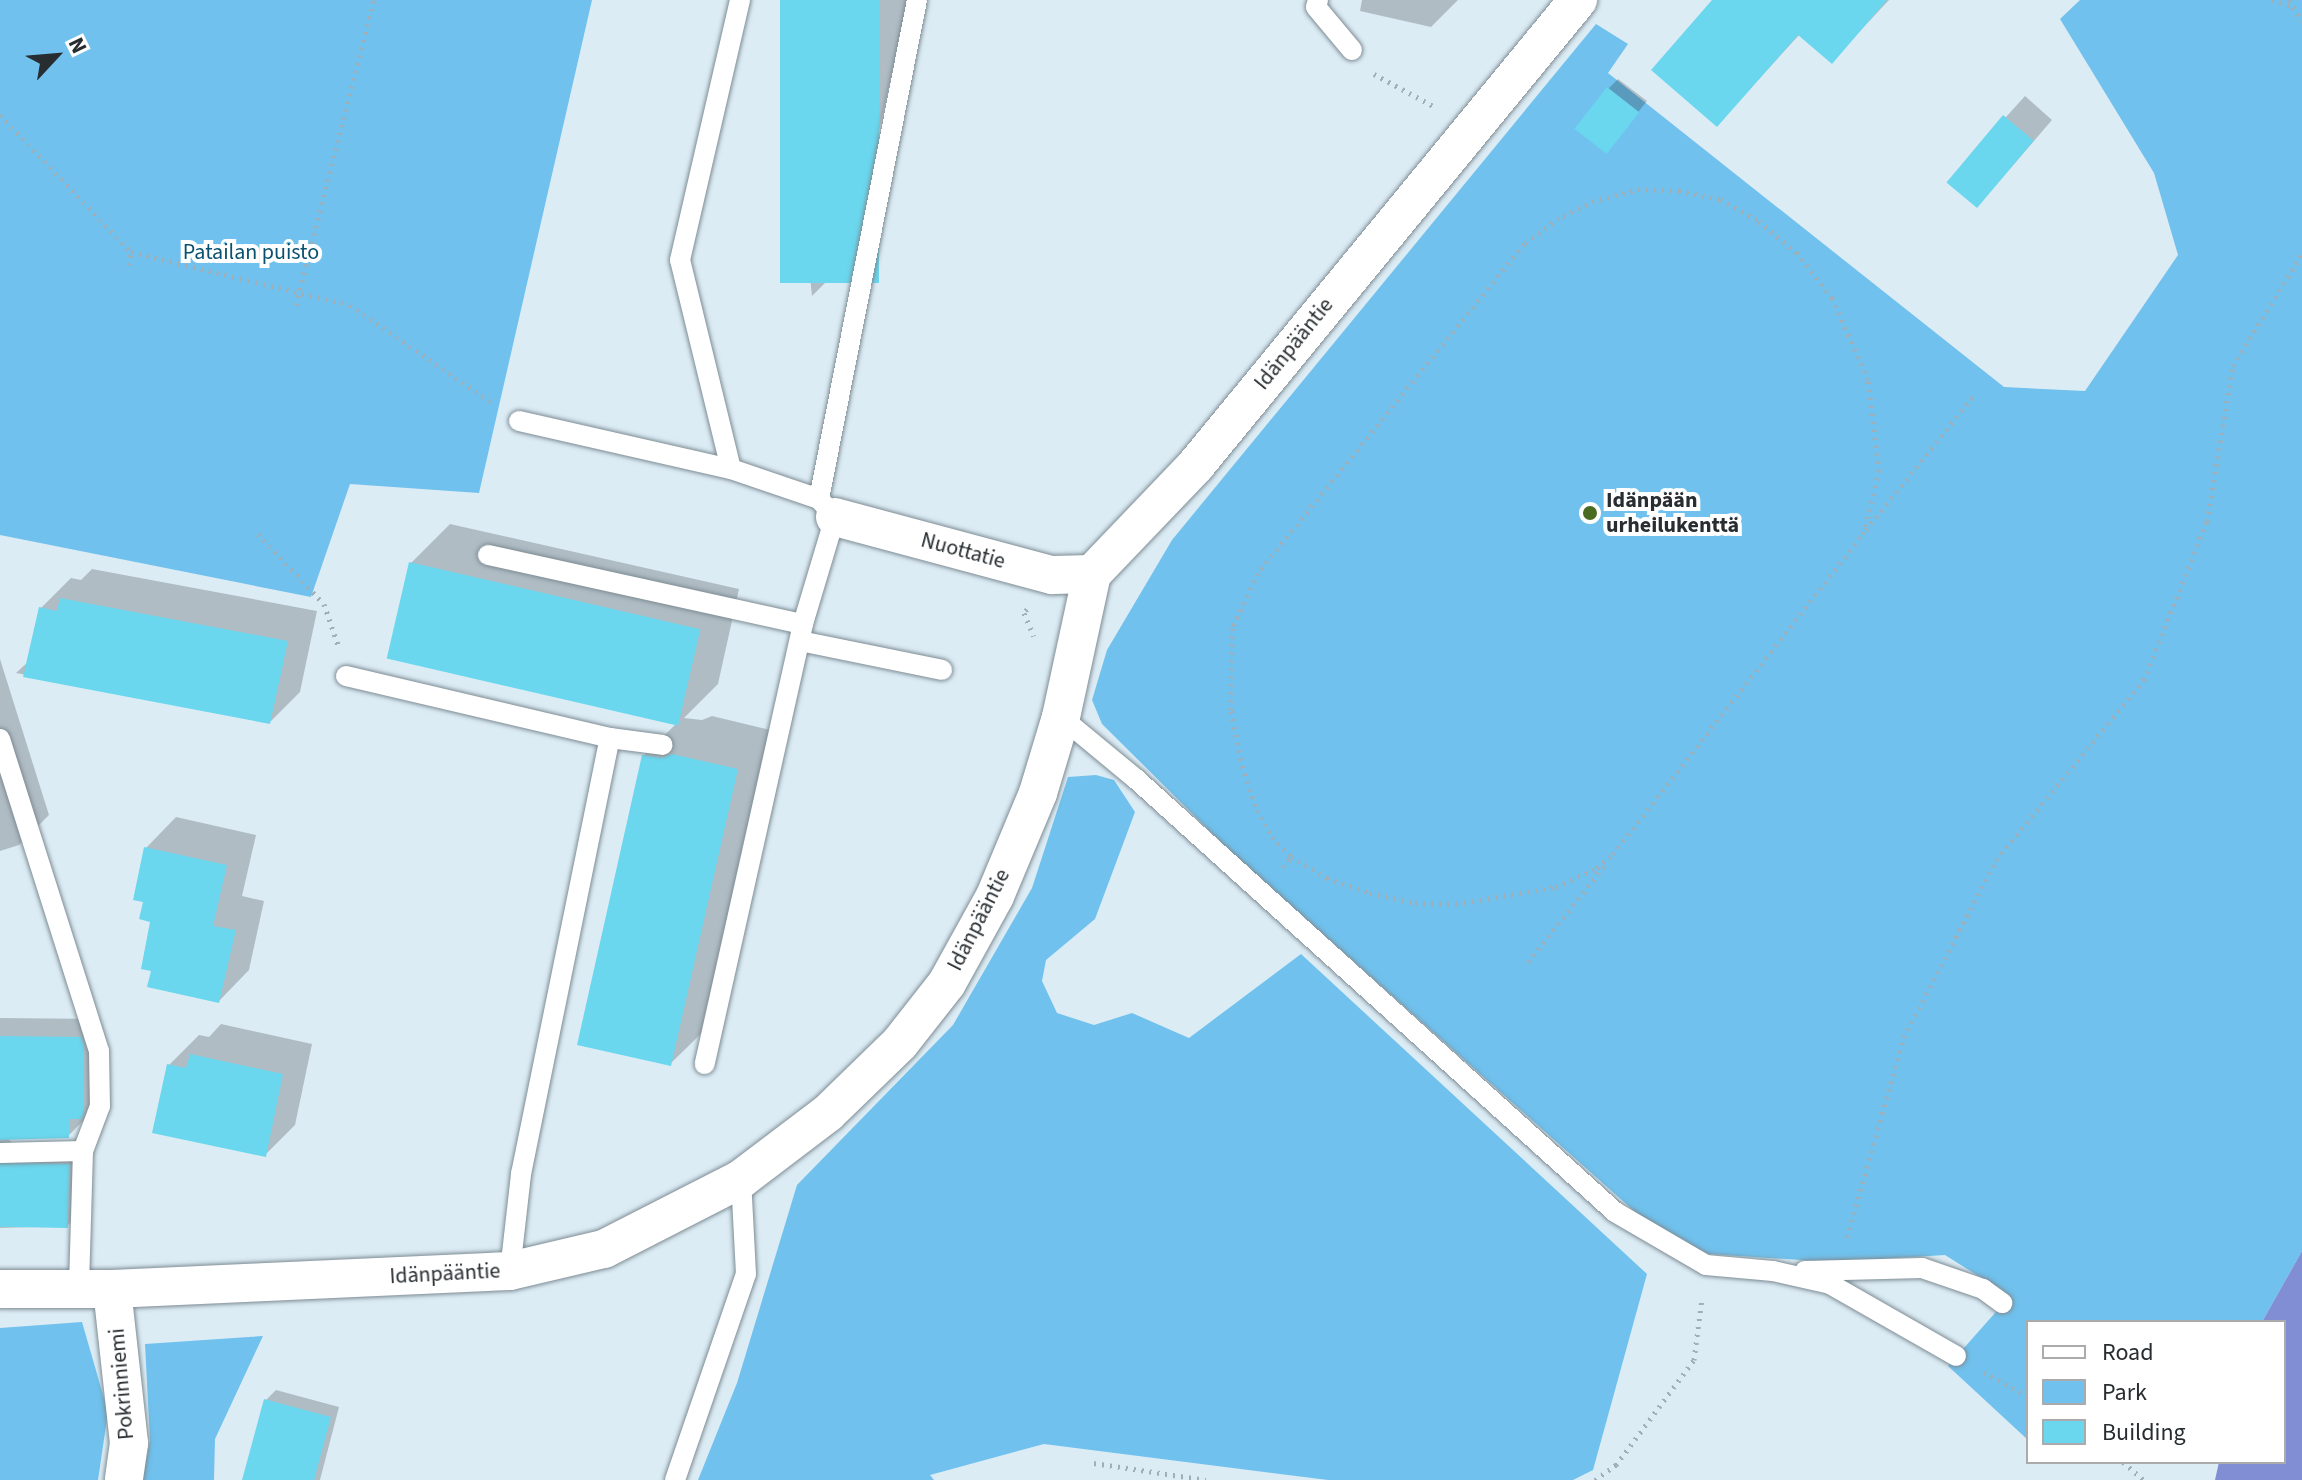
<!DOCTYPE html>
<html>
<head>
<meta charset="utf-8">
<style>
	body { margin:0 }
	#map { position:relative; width:2302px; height:1480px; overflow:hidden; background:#dcecf5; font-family:"Source Sans 3",sans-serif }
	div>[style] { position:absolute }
	.green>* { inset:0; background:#70c1ed }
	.water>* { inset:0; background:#818ed4 }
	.shadow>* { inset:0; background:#0003 }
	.building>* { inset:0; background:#6ad7ee; transform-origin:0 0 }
	.path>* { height:5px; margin-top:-2.5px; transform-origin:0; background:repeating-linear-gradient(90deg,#a1aeb5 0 2px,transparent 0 8px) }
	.roads { filter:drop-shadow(0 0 2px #7e8c94) drop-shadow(0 0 2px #7e8c94) }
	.lane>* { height:20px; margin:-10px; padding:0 10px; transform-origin:10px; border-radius:10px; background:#fff }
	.street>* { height:38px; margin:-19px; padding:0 19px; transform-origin:19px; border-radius:19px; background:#fff }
	.dots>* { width:22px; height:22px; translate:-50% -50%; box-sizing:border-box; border:4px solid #fff; border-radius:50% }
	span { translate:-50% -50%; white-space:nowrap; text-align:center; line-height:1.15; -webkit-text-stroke:8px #fff; paint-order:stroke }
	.park-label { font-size:22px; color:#0a516f }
	.street-label { font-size:22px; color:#272d30 }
	.poi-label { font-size:22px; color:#272d30; font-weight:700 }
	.left { translate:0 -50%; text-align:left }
	.legend { position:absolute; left:2026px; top:1320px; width:260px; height:144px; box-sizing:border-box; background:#fff; border:2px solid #a9abac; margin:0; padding:10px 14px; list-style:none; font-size:24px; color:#272d30 }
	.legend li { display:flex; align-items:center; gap:16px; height:40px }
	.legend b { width:40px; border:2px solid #a9abac }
	.north { position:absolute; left:16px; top:16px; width:80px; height:80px; -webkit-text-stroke:6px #fff; paint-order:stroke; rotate:64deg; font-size:22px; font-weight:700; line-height:32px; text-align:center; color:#272d30 }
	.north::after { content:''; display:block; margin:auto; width:28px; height:36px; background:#272d30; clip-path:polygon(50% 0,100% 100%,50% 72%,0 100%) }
</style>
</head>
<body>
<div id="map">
	<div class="green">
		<i style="clip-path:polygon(0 0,592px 0,479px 493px,350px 484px,311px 597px,0 535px)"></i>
		<i style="clip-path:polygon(2080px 0,2302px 0,2302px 1251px,2262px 1322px,2028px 1322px,2028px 1440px,1948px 1366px,2010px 1296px,1945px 1255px,1831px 1262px,1708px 1254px,1642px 1218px,1234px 855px,1102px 724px,1092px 700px,1107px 650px,1172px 540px,1596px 24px,1628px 44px,1608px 73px,2004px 387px,2085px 391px,2178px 255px,2154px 173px,2060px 19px)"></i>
		<i style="clip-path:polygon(1096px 775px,1114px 780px,1135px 812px,1095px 919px,1046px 960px,1042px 981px,1057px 1013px,1094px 1025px,1132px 1013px,1189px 1038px,1301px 954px,1647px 1274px,1593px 1470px,1573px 1480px,1328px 1480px,1044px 1444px,930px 1475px,934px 1480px,698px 1480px,737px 1383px,797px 1185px,953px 1025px,1032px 888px,1068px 777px)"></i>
		<i style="clip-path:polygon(82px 1322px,108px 1412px,98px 1480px,0 1480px,0 1328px)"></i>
		<i style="clip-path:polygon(263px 1336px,215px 1439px,214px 1480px,142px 1480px,150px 1441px,145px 1344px)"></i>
	</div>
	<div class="water">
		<i style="clip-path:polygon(2302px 1251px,2302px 1480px,2215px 1480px,2219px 1462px,2284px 1462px,2284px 1322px,2262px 1322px)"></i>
	</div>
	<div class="shadow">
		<i style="clip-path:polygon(782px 0,908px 0,851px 257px,812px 296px)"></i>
		<i style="clip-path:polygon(1362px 0,1458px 0,1431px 27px,1360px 11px)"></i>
		<i style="clip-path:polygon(1714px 0,1889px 0,1832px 61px,1800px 34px,1717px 125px)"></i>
		<i style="clip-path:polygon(1618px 79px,1647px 101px,1615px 141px,1608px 89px)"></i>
		<i style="clip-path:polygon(2025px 96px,2052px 120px,1996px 185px,1948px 181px)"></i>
		<i style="clip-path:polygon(450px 524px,739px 589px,718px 684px,684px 718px,702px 720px,712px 716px,775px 731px,709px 1026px,670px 1064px,643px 756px,678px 722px,411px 563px)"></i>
		<i style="clip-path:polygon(92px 569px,317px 611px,300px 692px,270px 722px,16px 673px,29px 661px,41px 608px,71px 578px,81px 580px)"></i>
		<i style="clip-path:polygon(0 659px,49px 815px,19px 845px,0 851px)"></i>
		<i style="clip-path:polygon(176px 817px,256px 835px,242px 896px,264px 901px,249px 970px,219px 1001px,153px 969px,152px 920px,145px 900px,146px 848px)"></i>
		<i style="clip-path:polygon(0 1018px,100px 1019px,99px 1098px,87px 1110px,87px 1117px,68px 1136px,7px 1138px,19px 1148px,87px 1146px,86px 1208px,67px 1226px,0 1228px)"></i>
		<i style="clip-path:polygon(221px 1024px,312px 1044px,295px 1125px,265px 1155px,169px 1065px,199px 1035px,209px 1037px)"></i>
		<i style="clip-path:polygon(276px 1390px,339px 1407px,320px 1480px,244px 1480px,266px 1400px)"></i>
	</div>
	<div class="building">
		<i style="left:780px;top:0;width:99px;height:283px"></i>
		<i style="clip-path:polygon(1712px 0,1887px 0,1832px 64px,1798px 35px,1717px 127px,1651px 70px)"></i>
		<i style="left:1607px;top:87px;width:41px;height:53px;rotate:38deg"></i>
		<i style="left:2003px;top:115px;width:40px;height:88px;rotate:40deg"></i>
		<i style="left:409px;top:562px;width:299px;height:99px;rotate:13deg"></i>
		<i style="clip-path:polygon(60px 598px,288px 641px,270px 724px,23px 677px,39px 607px,57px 611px)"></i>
		<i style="clip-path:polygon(672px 754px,738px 769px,671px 1066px,577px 1045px,642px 755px,662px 758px)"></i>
		<i style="clip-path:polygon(144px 847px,227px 865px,213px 926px,236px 930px,219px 1003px,147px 987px,151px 971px,141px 969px,150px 922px,139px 919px,143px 902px,133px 900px)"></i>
		<i style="clip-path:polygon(0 1036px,81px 1037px,84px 1047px,84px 1112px,81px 1119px,69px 1119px,69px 1138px,0 1140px)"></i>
		<i style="clip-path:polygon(190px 1054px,283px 1074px,266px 1157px,152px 1133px,167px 1064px,186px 1068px)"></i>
		<i style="left:69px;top:1164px;width:64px;height:69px;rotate:91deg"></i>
		<i style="clip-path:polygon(264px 1399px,331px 1417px,314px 1480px,242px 1480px)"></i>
	</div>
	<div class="path">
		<i style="left:2272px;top:0;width:22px;rotate:18deg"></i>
		<i style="left:2289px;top:0;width:25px;rotate:58deg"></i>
		<i style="left:1374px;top:74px;width:69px;rotate:28.4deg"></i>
		<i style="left:0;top:115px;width:190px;rotate:46.3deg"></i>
		<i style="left:131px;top:252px;width:225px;rotate:13.6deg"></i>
		<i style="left:350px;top:305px;width:173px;rotate:34.6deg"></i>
		<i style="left:129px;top:265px;width:13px;rotate:-81deg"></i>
		<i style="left:296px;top:305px;width:315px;rotate:-75.7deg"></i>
		<i style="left:1866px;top:530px;width:174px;rotate:-51.3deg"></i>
		<i style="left:258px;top:534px;width:96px;rotate:46.7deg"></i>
		<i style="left:324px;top:604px;width:43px;rotate:71.1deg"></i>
		<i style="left:1027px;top:609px;width:5px;rotate:127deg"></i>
		<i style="left:1024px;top:613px;width:25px;rotate:67deg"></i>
		<i style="left:1283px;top:867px;width:13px;rotate:-51deg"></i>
		<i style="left:1291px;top:857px;width:42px;rotate:30.3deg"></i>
		<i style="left:1327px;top:878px;width:46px;rotate:19.2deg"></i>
		<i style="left:1370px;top:893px;width:46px;rotate:12.5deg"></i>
		<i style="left:1415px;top:903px;width:41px;rotate:1.4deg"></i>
		<i style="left:1456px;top:904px;width:101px;rotate:-9.6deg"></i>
		<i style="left:1556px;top:887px;width:45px;rotate:-24.9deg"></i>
		<i style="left:1597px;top:868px;width:21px;rotate:-41deg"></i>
		<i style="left:1613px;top:854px;width:406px;rotate:-52deg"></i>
		<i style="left:1863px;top:534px;width:65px;rotate:-75.7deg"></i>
		<i style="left:1879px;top:471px;width:92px;rotate:-96.9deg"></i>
		<i style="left:1868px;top:380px;width:90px;rotate:-113.7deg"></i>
		<i style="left:1832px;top:298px;width:57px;rotate:-127.9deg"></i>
		<i style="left:1797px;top:253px;width:52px;rotate:-140.5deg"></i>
		<i style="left:1757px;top:220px;width:43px;rotate:-150.4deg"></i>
		<i style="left:1720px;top:199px;width:41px;rotate:-168.7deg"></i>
		<i style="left:1680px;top:191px;width:40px;rotate:-177.1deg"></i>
		<i style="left:1640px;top:189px;width:48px;rotate:165.4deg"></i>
		<i style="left:1594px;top:201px;width:39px;rotate:154deg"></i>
		<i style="left:1559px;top:218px;width:44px;rotate:143.4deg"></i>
		<i style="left:1524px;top:244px;width:423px;rotate:129deg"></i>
		<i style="left:1258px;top:573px;width:61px;rotate:115.3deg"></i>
		<i style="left:1232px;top:628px;width:83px;rotate:90.7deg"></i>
		<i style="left:1231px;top:711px;width:56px;rotate:78.7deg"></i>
		<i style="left:1242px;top:766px;width:46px;rotate:71.2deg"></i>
		<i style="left:1257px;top:810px;width:31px;rotate:61deg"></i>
		<i style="left:1272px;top:837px;width:28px;rotate:46deg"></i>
		<i style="left:1528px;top:962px;width:124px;rotate:-51.6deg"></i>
		<i style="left:1847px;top:1237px;width:208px;rotate:-74.1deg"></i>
		<i style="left:1904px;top:1037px;width:199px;rotate:-62.5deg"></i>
		<i style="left:1996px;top:860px;width:233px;rotate:-50.6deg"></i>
		<i style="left:2144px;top:680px;width:171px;rotate:-68.4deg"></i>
		<i style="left:2207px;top:521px;width:157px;rotate:-80.5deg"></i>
		<i style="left:2233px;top:366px;width:132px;rotate:-58.4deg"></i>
		<i style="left:1984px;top:1372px;width:51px;rotate:29.6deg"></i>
		<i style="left:2123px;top:1462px;width:28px;rotate:41deg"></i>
		<i style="left:1094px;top:1463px;width:113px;rotate:8.6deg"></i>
		<i style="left:1595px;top:1480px;width:26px;rotate:-36deg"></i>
		<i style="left:1616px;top:1465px;width:131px;rotate:-53.4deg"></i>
		<i style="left:1694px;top:1360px;width:63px;rotate:-82.6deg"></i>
	</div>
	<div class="roads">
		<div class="lane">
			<i style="left:1318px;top:0;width:7px;rotate:106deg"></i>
			<i style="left:1316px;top:7px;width:56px;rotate:50.1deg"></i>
			<i style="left:519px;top:421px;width:217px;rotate:12.8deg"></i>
			<i style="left:731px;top:469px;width:93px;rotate:18.8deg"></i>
			<i style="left:819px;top:499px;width:24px;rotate:48deg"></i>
			<i style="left:835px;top:517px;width:112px;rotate:106.7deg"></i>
			<i style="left:803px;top:624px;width:451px;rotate:102.6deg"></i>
			<i style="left:731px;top:469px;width:215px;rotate:-103.7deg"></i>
			<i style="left:680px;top:260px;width:267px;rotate:-77deg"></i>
			<i style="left:819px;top:499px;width:509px;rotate:-78.89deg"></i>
			<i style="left:488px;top:555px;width:322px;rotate:12.4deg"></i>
			<i style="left:800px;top:641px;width:145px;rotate:11.5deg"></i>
			<i style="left:346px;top:676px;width:271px;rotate:13.2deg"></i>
			<i style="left:610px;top:738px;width:53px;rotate:7.5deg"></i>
			<i style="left:1061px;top:717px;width:97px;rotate:39.6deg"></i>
			<i style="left:1136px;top:779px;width:646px;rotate:42.11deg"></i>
			<i style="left:1615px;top:1212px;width:105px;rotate:30.2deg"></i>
			<i style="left:1706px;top:1265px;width:67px;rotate:5.1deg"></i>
			<i style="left:1773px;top:1271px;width:58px;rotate:12.8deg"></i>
			<i style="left:1830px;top:1284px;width:145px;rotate:29.7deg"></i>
			<i style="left:0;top:739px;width:327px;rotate:72.4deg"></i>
			<i style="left:99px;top:1051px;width:55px;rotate:89deg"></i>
			<i style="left:100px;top:1106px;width:48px;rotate:110.7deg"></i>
			<i style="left:83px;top:1151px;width:138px;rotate:91.7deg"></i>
			<i style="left:0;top:1153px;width:83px;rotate:-1.4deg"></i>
			<i style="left:510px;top:1271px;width:98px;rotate:-83.5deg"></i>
			<i style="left:521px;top:1174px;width:445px;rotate:-78.5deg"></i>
			<i style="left:1805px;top:1271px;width:117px;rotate:-1.5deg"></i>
			<i style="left:1922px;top:1268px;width:65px;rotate:19deg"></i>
			<i style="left:1983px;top:1289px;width:24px;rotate:36deg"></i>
			<i style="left:675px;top:1480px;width:218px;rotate:-71deg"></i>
			<i style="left:746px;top:1274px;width:95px;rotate:-93deg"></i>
		</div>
		<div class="street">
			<i style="left:835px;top:517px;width:225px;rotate:15deg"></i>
			<i style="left:1052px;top:575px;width:40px;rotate:-1.4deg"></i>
			<i style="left:0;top:1289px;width:112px"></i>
			<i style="left:112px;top:1289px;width:398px;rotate:-2.6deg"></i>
			<i style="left:510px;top:1271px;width:97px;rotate:-13.2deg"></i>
			<i style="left:604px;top:1249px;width:154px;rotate:-27.1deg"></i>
			<i style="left:741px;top:1179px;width:109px;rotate:-37.2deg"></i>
			<i style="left:828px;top:1113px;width:100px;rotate:-44.2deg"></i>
			<i style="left:900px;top:1043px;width:76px;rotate:-51.9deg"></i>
			<i style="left:947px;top:983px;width:99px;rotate:-61.1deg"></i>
			<i style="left:995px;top:896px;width:112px;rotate:-67.3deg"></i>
			<i style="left:1038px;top:793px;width:79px;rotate:-73.2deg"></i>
			<i style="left:1061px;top:717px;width:146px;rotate:-77.8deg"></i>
			<i style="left:1092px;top:574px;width:151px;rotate:-46.3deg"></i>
			<i style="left:1196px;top:465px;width:602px;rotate:-50.6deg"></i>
			<i style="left:112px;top:1289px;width:155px;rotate:83.7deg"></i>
			<i style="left:129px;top:1443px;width:37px;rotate:98deg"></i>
		</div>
	</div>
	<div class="dots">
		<i style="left:1590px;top:513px;background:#496a21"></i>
	</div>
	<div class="park-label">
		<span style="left:251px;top:253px">Patailan puisto</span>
	</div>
	<div class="street-label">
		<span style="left:1294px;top:344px;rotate:-51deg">Idänpääntie</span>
		<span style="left:963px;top:551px;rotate:15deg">Nuottatie</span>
		<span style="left:979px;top:920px;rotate:-63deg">Idänpääntie</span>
		<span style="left:445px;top:1274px;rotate:-3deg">Idänpääntie</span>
		<span style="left:122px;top:1384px;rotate:-95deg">Pokrinniemi</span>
	</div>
	<div class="poi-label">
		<span class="left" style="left:1606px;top:513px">Idänpään<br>urheilukenttä</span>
	</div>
	<ul class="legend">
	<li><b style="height:10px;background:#fff"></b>Road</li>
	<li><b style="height:22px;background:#70c1ed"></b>Park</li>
	<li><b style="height:22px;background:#6ad7ee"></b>Building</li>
	</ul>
	<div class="north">N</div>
</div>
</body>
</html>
